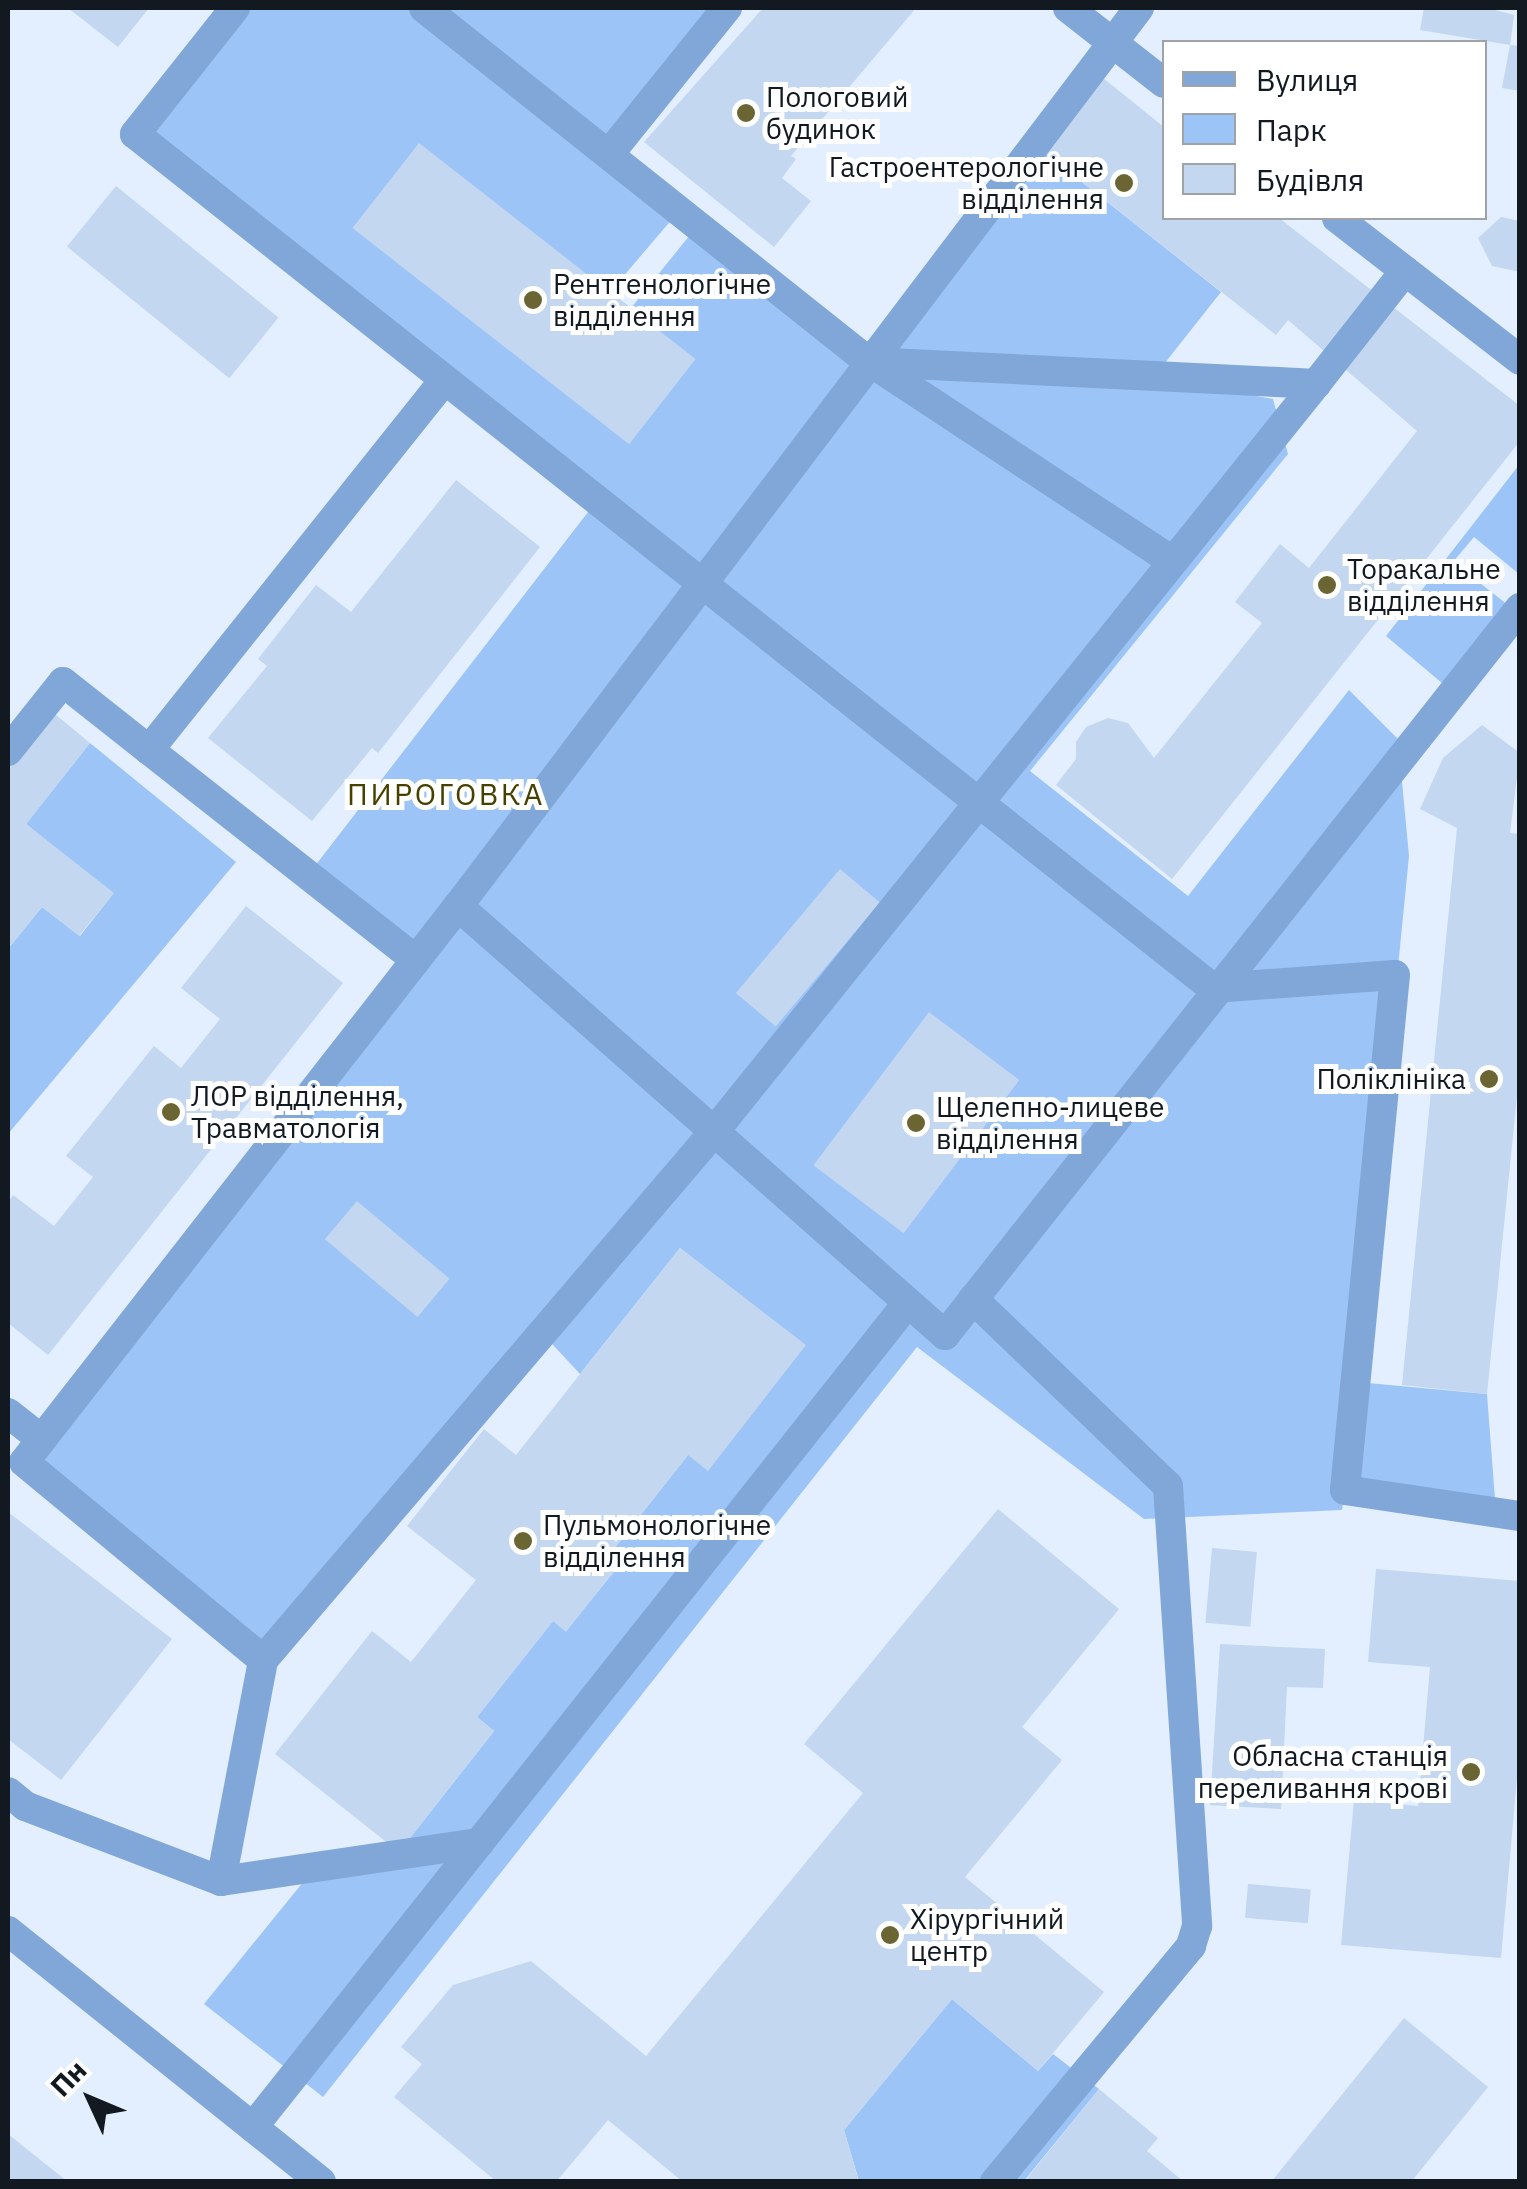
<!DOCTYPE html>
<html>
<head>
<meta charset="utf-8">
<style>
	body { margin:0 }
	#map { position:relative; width:1527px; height:2189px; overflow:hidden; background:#e3effe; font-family:"IBM Plex Sans",sans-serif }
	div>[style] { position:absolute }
	.green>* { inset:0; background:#9cc4f6 }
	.building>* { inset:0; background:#c3d7f0; transform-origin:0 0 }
	.minor>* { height:30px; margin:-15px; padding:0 15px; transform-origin:15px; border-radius:15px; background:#80a7d7 }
	.dots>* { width:28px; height:28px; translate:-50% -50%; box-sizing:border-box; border:5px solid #fff; border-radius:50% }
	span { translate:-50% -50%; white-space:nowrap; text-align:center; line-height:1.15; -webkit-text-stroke:10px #fff; paint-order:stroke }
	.poi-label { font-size:28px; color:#121921 }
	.left { translate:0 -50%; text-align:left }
	.right { translate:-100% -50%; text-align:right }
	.neighbourhood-label { font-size:30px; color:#464100; letter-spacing:2.5px }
	.frame { position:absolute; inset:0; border:10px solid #121921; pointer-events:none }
	.legend { position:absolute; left:1162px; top:40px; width:325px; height:180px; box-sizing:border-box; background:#fff; border:2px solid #a0a3a6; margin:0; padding:12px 18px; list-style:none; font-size:30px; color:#121921 }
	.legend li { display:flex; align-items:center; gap:20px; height:50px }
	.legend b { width:50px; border:2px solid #a0a3a6 }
	.north { position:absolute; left:40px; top:2049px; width:100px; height:100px; -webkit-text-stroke:8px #fff; paint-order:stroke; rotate:314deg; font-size:28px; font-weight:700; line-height:40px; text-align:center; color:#121921 }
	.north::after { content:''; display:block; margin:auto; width:35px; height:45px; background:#121921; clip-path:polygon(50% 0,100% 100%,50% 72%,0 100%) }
</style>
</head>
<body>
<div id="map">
	<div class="green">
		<i style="clip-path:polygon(235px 8px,727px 8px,610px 154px,679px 211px,610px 292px,631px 308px,698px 225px,869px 361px,1039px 148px,1221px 292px,1153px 378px,1273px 399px,1288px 454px,1030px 771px,1188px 896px,1349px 690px,1398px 739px,1409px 856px,1357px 1382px,1487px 1394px,1496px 1512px,1345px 1491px,1342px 1510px,1144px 1519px,917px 1347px,323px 2097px,204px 2004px,313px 1870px,399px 1852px,494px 1731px,477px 1717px,553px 1621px,566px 1631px,620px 1564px,609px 1555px,688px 1455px,805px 1345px,680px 1248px,580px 1374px,542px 1333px,263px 1660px,24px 1462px,415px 961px,308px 875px,595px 503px,135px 134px)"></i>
		<i style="clip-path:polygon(1519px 465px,1519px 574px,1474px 537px,1453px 562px,1508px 605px,1442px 683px,1386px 636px)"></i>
		<i style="clip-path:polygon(90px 743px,236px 862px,8px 1134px,8px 949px,42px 907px,80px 936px,113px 894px,26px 824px)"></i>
		<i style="clip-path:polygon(952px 1999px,1038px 2071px,1053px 2054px,1099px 2089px,1024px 2181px,859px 2181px,844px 2130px)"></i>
	</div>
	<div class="building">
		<i style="clip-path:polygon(68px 8px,149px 8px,118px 47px)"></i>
		<i style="clip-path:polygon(763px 8px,916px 8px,791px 156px,796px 159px,782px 178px,811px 201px,774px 247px,644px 142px)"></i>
		<i style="clip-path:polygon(1424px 8px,1488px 8px,1514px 15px,1510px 45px,1420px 30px)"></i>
		<i style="clip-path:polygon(1510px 45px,1520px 46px,1520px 91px,1502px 88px)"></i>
		<i style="clip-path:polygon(1098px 74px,1164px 127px,1164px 218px,1279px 218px,1520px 406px,1520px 441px,1172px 879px,1056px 785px,1076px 759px,1076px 742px,1086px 727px,1108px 718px,1128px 723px,1154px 758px,1262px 623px,1235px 602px,1280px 544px,1309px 568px,1417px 431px,1288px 320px,1276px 335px,1039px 148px)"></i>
		<i style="left:419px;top:143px;width:351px;height:108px;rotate:38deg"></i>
		<i style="left:116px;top:186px;width:209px;height:78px;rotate:39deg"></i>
		<i style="clip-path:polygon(1501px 217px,1520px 221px,1520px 272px,1492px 266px,1478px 238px)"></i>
		<i style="clip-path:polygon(456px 480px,540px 547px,378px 753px,372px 748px,312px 821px,208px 738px,267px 666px,258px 659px,316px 585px,351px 612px)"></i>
		<i style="clip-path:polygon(49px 709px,90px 743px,26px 824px,114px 893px,79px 936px,42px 907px,8px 949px,8px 760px)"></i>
		<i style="clip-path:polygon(1482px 725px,1520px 753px,1510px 833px,1520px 834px,1520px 1066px,1487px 1394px,1402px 1385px,1457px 828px,1420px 809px,1443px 758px)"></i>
		<i style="left:840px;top:869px;width:52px;height:162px;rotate:40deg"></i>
		<i style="clip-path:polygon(246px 906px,343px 983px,48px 1355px,8px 1323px,8px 1202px,13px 1195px,54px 1226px,93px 1177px,66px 1156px,154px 1046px,181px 1068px,220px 1019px,181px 988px)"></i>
		<i style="left:929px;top:1012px;width:113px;height:192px;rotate:37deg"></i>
		<i style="left:357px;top:1201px;width:121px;height:50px;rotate:40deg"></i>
		<i style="clip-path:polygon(680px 1248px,806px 1345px,708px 1471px,688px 1455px,609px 1555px,620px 1563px,566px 1632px,553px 1621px,477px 1717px,494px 1731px,399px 1852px,275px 1754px,372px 1631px,411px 1662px,476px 1580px,407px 1526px,484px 1429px,516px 1455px)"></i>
		<i style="clip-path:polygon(998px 1509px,1119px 1609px,1022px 1727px,1062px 1760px,965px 1877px,1104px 1992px,1038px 2071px,952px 1999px,844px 2130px,859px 2182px,683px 2182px,608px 2120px,556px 2182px,497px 2182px,394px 2097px,422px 2064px,401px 2047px,453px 1985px,531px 1961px,646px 2056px,863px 1793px,804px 1744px)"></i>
		<i style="clip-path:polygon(8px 1512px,172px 1639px,61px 1780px,8px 1739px)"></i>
		<i style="left:1212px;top:1548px;width:45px;height:75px;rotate:5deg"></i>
		<i style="clip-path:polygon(1376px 1569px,1520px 1581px,1520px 1744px,1501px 1958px,1341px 1945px,1354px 1800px,1418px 1806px,1430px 1667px,1368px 1662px)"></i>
		<i style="clip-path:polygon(1220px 1644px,1325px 1649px,1323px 1688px,1287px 1687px,1281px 1809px,1210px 1805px)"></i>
		<i style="left:1248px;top:1884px;width:63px;height:34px;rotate:5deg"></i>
		<i style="clip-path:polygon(1404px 2018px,1488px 2087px,1411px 2182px,1271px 2182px)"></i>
		<i style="clip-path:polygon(1099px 2089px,1158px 2138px,1147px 2151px,1184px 2182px,1024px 2182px)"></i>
		<i style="clip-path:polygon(8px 2134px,68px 2182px,8px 2182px)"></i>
	</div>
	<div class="minor">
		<i style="left:235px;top:8px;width:161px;rotate:128.4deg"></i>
		<i style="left:135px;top:134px;width:1375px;rotate:38.39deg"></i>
		<i style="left:1213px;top:988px;width:182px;rotate:-4.1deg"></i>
		<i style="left:1395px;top:975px;width:517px;rotate:95.55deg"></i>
		<i style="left:1345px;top:1490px;width:177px;rotate:8.5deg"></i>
		<i style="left:424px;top:8px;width:569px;rotate:38.5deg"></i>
		<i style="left:869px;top:362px;width:448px;rotate:2.8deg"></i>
		<i style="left:1316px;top:384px;width:144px;rotate:-51.8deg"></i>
		<i style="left:1068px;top:8px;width:122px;rotate:38deg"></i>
		<i style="left:1139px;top:8px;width:1127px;rotate:127.17deg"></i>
		<i style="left:458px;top:906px;width:705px;rotate:127.97deg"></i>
		<i style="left:24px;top:1462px;width:310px;rotate:39.6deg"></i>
		<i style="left:263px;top:1660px;width:693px;rotate:-49.51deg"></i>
		<i style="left:713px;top:1133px;width:962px;rotate:-51.16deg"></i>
		<i style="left:609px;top:154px;width:188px;rotate:-51.1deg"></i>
		<i style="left:1337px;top:218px;width:232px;rotate:37.8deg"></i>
		<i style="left:872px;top:363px;width:359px;rotate:33.4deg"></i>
		<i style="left:8px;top:751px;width:88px;rotate:-51.4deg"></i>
		<i style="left:63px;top:682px;width:110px;rotate:38.3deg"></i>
		<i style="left:458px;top:906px;width:649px;rotate:41.38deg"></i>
		<i style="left:945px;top:1335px;width:927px;rotate:-51.66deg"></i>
		<i style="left:416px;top:960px;width:340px;rotate:-141.8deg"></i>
		<i style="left:149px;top:750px;width:473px;rotate:-51.4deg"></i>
		<i style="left:973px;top:1299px;width:270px;rotate:43.8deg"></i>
		<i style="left:1168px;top:1486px;width:441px;rotate:86.2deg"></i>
		<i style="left:1197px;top:1926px;width:21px;rotate:107deg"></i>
		<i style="left:1191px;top:1946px;width:307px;rotate:129.7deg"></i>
		<i style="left:8px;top:1413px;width:42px;rotate:38.2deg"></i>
		<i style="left:8px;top:1792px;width:22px;rotate:39deg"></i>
		<i style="left:25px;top:1806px;width:210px;rotate:20.9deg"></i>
		<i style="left:221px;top:1881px;width:261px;rotate:-8.4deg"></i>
		<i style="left:479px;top:1843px;width:687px;rotate:-51.56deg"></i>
		<i style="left:221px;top:1881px;width:225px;rotate:-79.2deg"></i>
		<i style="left:8px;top:1931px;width:401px;rotate:38.7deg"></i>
		<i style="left:253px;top:2127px;width:363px;rotate:-51.5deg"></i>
	</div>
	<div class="dots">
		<i style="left:746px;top:113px;background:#6a6532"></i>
		<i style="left:1124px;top:183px;background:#6a6532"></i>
		<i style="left:533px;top:300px;background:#6a6532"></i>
		<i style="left:1327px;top:585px;background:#6a6532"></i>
		<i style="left:1489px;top:1079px;background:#6a6532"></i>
		<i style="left:171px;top:1112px;background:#6a6532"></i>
		<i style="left:916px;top:1123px;background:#6a6532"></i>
		<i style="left:523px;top:1541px;background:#6a6532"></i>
		<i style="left:1471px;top:1772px;background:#6a6532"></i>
		<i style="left:890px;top:1935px;background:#6a6532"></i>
	</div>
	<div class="poi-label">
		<span class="left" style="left:766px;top:113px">Пологовий<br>будинок</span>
		<span class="right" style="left:1104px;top:183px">Гастроентерологічне<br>відділення</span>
		<span class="left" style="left:553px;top:300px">Рентгенологічне<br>відділення</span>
		<span class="left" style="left:1347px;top:585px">Торакальне<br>відділення</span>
		<span class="right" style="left:1466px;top:1079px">Поліклініка</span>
		<span class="left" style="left:191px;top:1112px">ЛОР відділення,<br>Травматологія</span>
		<span class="left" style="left:936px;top:1123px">Щелепно-лицеве<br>відділення</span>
		<span class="left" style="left:543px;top:1541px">Пульмонологічне<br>відділення</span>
		<span class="right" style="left:1448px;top:1772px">Обласна станція<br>переливання крові</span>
		<span class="left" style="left:910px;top:1935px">Хірургічний<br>центр</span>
	</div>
	<div class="neighbourhood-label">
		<span style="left:446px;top:794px">ПИРОГОВКА</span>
	</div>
	<div class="frame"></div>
	<ul class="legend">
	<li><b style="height:12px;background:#80a7d7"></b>Вулиця</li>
	<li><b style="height:28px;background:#9cc4f6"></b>Парк</li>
	<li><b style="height:28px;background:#c3d7f0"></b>Будівля</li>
	</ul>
	<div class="north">Пн</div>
</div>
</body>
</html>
